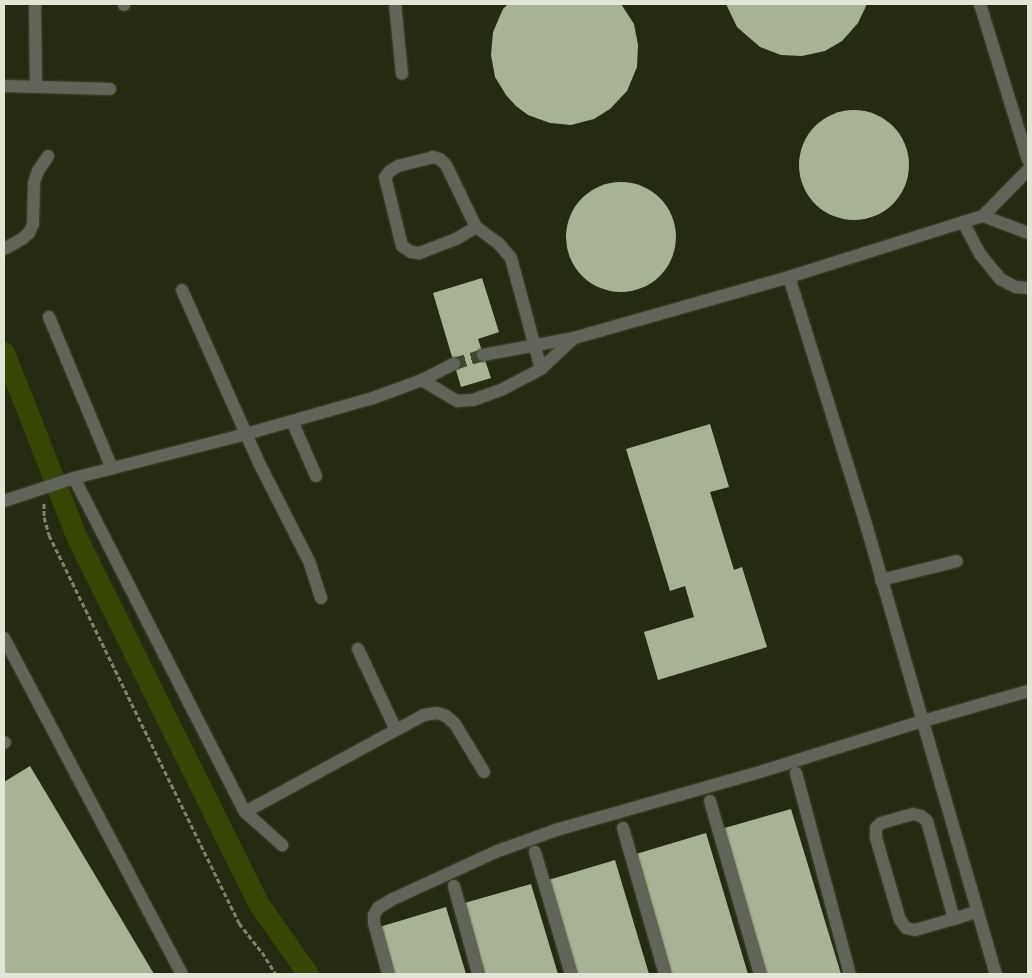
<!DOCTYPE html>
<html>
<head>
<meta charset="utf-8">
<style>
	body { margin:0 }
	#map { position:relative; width:1032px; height:978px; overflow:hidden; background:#242b12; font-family:Cabin,sans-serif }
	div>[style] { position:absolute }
	.canal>* { height:21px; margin:-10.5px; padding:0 10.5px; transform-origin:10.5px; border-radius:10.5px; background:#374603 }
	.building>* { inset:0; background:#a8b294 }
	.round { border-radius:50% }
	.minor-tunnel>* { height:12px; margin-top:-6px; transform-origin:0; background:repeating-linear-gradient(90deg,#40472f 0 12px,transparent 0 18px) }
	.path>* { height:3px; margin-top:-1.5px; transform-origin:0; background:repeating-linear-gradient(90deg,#7d836f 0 5px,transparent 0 7.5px) }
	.roads { filter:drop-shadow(0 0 1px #424931) drop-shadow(0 0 1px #424931) }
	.minor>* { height:12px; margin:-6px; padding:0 6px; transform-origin:6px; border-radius:6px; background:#616559 }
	span { translate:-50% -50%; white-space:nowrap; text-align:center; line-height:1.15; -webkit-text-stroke:5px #0f1207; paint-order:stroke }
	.frame { position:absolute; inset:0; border:5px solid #e0e5d6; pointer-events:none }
</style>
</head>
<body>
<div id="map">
	<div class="canal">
		<i style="left:4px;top:352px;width:198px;rotate:68.6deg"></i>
		<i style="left:76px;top:536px;width:410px;rotate:63.6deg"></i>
		<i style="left:258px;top:903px;width:87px;rotate:54.8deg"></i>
	</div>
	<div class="building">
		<i style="clip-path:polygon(508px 4px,621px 4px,634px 24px,638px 45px,637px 67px,627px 91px,610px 109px,594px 119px,571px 125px,550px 123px,528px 115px,516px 106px,506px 95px,495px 77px,491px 55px,493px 32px,503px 9px)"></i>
		<i style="clip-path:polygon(726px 4px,867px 4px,858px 23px,842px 41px,825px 51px,802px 56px,781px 55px,760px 47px,737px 27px)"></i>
		<i class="round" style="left:799px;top:110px;width:110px;height:110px"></i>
		<i class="round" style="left:566px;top:182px;width:110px;height:110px"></i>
		<i style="clip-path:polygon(482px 278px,499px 332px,478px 339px,491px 378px,461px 387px,433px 293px)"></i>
		<i style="clip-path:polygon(710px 424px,729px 487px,710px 492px,734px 570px,742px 567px,767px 647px,658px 680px,644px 632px,694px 617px,685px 586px,670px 591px,626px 449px)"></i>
		<i style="clip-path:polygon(30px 766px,154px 974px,4px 974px,4px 782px)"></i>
		<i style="clip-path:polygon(791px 809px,841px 974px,764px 974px,721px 829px)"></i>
		<i style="clip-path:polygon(706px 833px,748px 974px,671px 974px,636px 854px)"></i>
		<i style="clip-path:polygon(615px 860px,649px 974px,572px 974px,545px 881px)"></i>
		<i style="clip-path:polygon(531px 884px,558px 974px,482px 974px,461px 904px)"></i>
		<i style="clip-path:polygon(446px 907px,466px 974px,390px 974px,376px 928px)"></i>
	</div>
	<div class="minor-tunnel">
		<i style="left:454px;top:364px;width:30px;rotate:-17deg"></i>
	</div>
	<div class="path">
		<i style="left:44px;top:503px;width:14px;rotate:90deg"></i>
		<i style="left:44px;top:517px;width:19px;rotate:74deg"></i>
		<i style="left:49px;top:535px;width:432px;rotate:63.9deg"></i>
		<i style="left:239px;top:923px;width:37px;rotate:52deg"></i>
		<i style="left:262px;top:952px;width:26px;rotate:58deg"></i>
	</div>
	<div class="roads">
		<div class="minor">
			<i style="left:35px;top:4px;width:82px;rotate:89.3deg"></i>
			<i style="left:124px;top:4px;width:1px;rotate:90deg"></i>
			<i style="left:395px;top:4px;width:70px;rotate:84.3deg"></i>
			<i style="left:980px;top:4px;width:163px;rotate:72.9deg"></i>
			<i style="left:4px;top:86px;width:106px;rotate:1.6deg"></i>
			<i style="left:983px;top:216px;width:48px;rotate:20.7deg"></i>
			<i style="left:963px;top:222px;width:36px;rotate:62deg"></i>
			<i style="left:980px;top:254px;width:32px;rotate:51deg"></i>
			<i style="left:1000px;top:279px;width:18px;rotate:27deg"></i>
			<i style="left:1016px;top:287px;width:12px;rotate:5deg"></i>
			<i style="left:476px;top:227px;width:23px;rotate:149deg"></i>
			<i style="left:456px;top:239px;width:40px;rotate:159deg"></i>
			<i style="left:419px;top:253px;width:8px;rotate:-173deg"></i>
			<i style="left:411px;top:252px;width:11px;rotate:-146deg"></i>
			<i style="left:402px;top:246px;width:71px;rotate:-103.8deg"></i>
			<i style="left:385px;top:177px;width:8px;rotate:-50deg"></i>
			<i style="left:390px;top:171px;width:9px;rotate:-32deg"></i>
			<i style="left:398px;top:166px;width:36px;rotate:-14deg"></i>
			<i style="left:433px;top:157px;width:7px;rotate:16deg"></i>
			<i style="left:440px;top:159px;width:8px;rotate:45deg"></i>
			<i style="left:446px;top:165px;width:69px;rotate:64.2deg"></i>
			<i style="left:476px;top:227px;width:29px;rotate:36deg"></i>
			<i style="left:499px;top:244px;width:18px;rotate:49deg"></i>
			<i style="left:511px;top:258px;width:115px;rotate:74.9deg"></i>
			<i style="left:4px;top:249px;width:21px;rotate:-29deg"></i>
			<i style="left:22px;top:239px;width:9px;rotate:-41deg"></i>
			<i style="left:29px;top:233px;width:10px;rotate:-66deg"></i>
			<i style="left:33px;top:224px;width:41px;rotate:-88.6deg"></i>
			<i style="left:34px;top:183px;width:13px;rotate:-72deg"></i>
			<i style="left:38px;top:171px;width:18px;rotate:-56deg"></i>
			<i style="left:789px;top:277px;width:256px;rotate:72.7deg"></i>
			<i style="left:865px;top:521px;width:472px;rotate:73.9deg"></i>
			<i style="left:182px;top:290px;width:189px;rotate:66deg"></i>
			<i style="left:259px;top:463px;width:110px;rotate:63deg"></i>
			<i style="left:309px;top:561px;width:39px;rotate:72deg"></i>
			<i style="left:49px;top:317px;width:164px;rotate:67.4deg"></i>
			<i style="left:483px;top:355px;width:93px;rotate:-10.6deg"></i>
			<i style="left:574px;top:338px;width:223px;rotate:-15.8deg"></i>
			<i style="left:789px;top:277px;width:203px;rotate:-17.5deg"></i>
			<i style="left:983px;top:216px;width:64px;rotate:-45.6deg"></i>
			<i style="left:422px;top:380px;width:41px;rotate:31deg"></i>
			<i style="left:457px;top:401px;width:16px;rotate:-4deg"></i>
			<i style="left:473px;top:400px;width:32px;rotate:-20deg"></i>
			<i style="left:503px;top:389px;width:43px;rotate:-27.8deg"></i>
			<i style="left:541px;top:369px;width:45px;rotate:-43.2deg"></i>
			<i style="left:292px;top:421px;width:60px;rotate:66.4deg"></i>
			<i style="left:74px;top:478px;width:375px;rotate:62.9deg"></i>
			<i style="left:245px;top:812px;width:204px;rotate:-28.5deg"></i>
			<i style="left:424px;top:715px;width:13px;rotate:-9deg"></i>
			<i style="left:437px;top:713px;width:9px;rotate:18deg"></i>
			<i style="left:446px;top:716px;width:12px;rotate:42deg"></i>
			<i style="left:455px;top:724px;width:56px;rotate:58.9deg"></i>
			<i style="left:4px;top:501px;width:74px;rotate:-18.2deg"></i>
			<i style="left:74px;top:478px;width:178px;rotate:-14.3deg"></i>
			<i style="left:246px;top:434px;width:132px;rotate:-15.8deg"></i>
			<i style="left:373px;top:398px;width:52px;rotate:-20.2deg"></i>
			<i style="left:422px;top:380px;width:36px;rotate:-27deg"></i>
			<i style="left:881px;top:580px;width:78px;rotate:-14deg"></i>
			<i style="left:4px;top:638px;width:380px;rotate:62.1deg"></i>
			<i style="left:358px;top:649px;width:89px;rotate:64.9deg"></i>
			<i style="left:4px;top:743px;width:1px;rotate:-45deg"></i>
			<i style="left:796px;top:773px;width:208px;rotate:75deg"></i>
			<i style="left:710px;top:801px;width:180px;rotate:73.9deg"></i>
			<i style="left:245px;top:812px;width:50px;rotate:41.7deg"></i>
			<i style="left:623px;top:828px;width:152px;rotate:74deg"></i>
			<i style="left:535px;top:852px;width:127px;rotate:73.6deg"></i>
			<i style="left:454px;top:886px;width:91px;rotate:74.7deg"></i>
			<i style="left:954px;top:919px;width:102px;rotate:-105.4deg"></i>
			<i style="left:927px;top:821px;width:8px;rotate:-140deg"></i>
			<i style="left:921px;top:816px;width:8px;rotate:-166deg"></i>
			<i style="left:913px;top:814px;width:33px;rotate:164deg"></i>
			<i style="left:881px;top:823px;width:7px;rotate:135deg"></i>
			<i style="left:876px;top:828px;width:10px;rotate:90deg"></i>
			<i style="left:876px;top:838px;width:85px;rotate:73.7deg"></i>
			<i style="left:900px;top:920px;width:10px;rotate:53deg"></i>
			<i style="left:906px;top:928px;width:9px;rotate:13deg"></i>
			<i style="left:915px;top:930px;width:41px;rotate:-15.8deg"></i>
			<i style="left:954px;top:919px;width:25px;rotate:-18deg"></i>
			<i style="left:388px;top:974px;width:53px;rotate:-105.4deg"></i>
			<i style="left:374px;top:923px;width:8px;rotate:-90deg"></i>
			<i style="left:374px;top:915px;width:8px;rotate:-60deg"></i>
			<i style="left:378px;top:908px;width:17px;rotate:-31deg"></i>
			<i style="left:393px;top:899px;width:112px;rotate:-24.7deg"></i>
			<i style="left:495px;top:852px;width:65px;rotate:-19.8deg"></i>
			<i style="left:556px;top:830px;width:215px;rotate:-15.9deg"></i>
			<i style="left:763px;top:771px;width:168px;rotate:-17.4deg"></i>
			<i style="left:923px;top:721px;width:109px;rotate:-15.9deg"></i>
		</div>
	</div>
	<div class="frame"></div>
</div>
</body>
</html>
